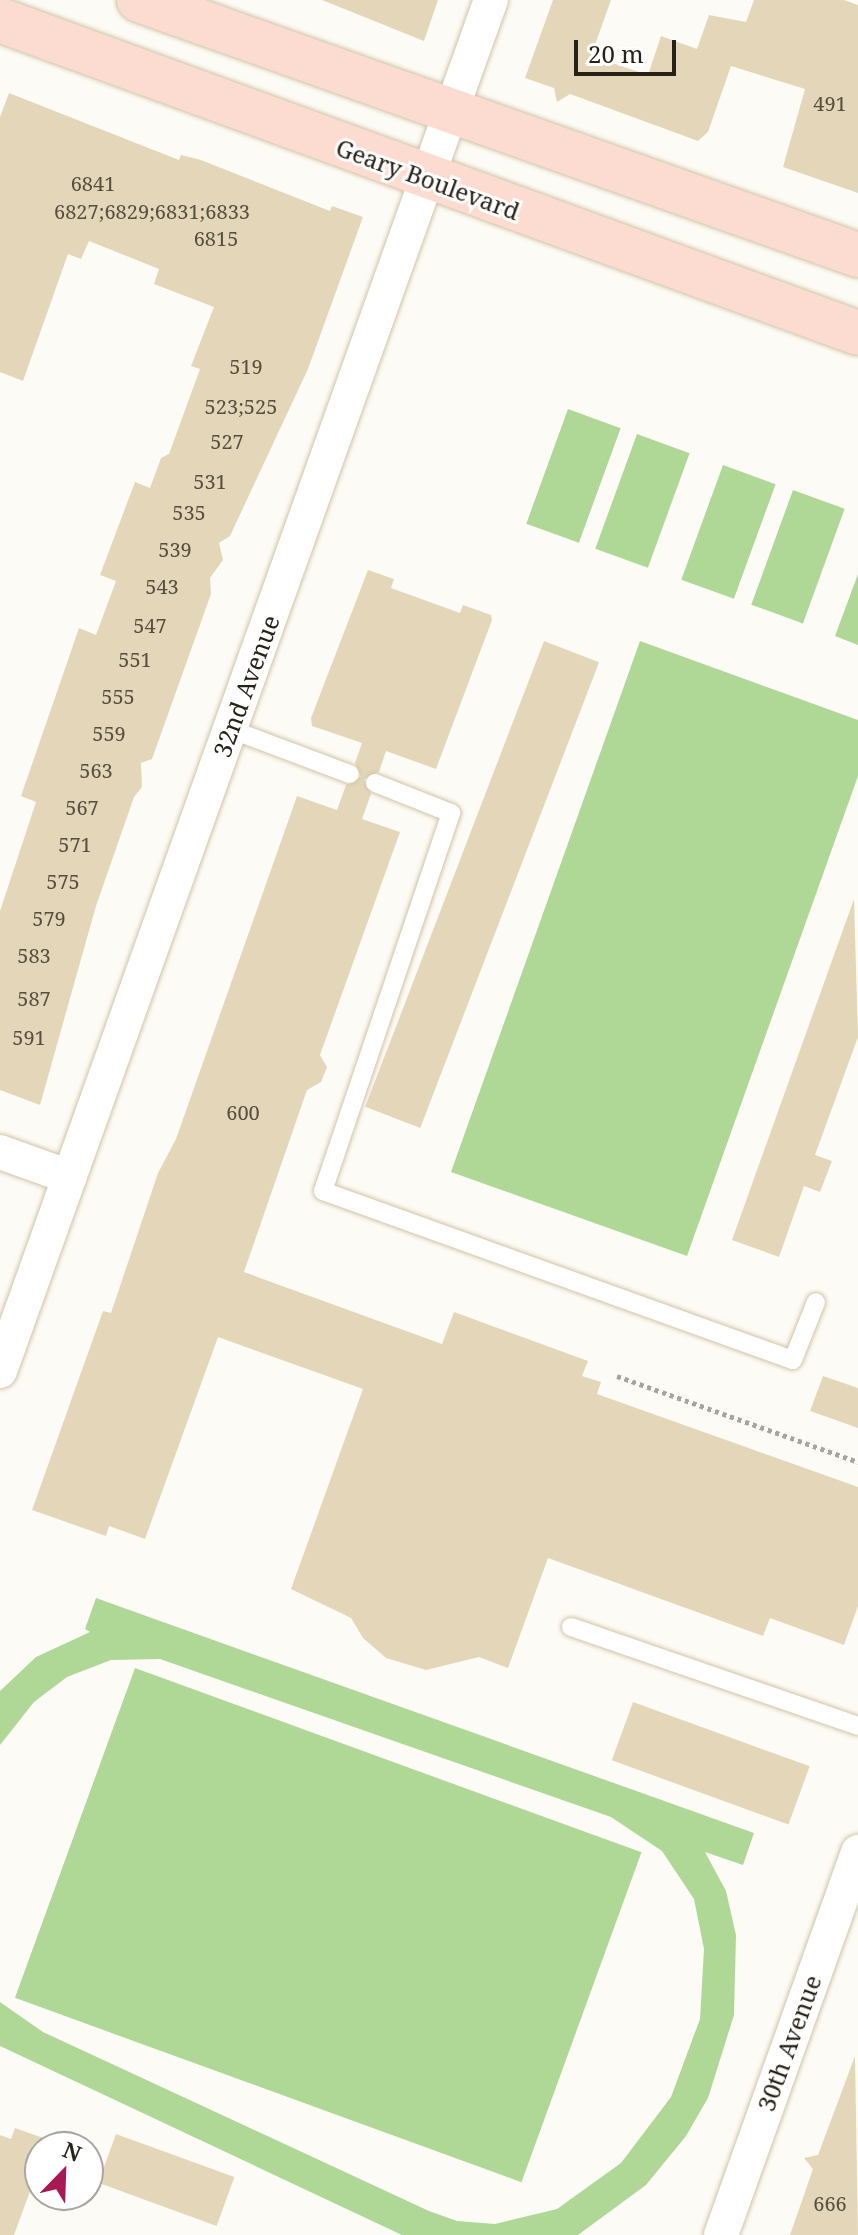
<!DOCTYPE html>
<html>
<head>
<meta charset="utf-8">
<style>
	body { margin:0 }
	#map { position:relative; width:858px; height:2235px; overflow:hidden; background:#fdfbf5; font-family:"Noto Serif",serif }
	div>[style] { position:absolute }
	.green>* { inset:0; background:#afd897; transform-origin:0 0 }
	.building>* { inset:0; background:#e4d7b9; transform-origin:0 0 }
	.path>* { height:5px; margin-top:-2.5px; transform-origin:0; background:repeating-linear-gradient(90deg,#a7a49c 0 4px,transparent 0 8px) }
	.roads { filter:drop-shadow(0 0 2px #d1c4a7) drop-shadow(0 0 2px #d1c4a7) }
	.service>* { height:18px; margin:-9px; padding:0 9px; transform-origin:9px; border-radius:9px; background:#fff }
	.minor>* { height:34px; margin:-17px; padding:0 17px; transform-origin:17px; border-radius:17px; background:#fff }
	.primary>* { height:44px; margin:-22px; padding:0 22px; transform-origin:22px; border-radius:22px; background:#fcdcd0 }
	span { translate:-50% -50%; white-space:nowrap; text-align:center; line-height:1.15; -webkit-text-stroke:6px #fff; paint-order:stroke }
	.number-label { font-size:20px; color:#564f40 }
	.number-label span { -webkit-text-stroke-width:0 }
	.street-label { font-size:24px; color:#272217 }
	.north { position:absolute; left:24px; top:2131px; width:80px; height:80px; box-sizing:border-box; background:#fff; border:2px solid #a9a7a2; border-radius:50%; rotate:23deg; font-size:22px; font-weight:700; line-height:32px; text-align:center; color:#272217 }
	.north::after { content:''; display:block; margin:auto; width:28px; height:36px; background:#a81854; clip-path:polygon(50% 0,100% 100%,50% 72%,0 100%) }
	.scale { position:absolute; left:574px; top:40px; width:102px; height:36px; box-sizing:border-box; border:4px solid #272217; border-top:0; padding-left:10px; font-size:24px; line-height:28px; white-space:nowrap; color:#272217; -webkit-text-stroke:6px #fff; paint-order:stroke }
</style>
</head>
<body>
<div id="map">
	<div class="green">
		<i style="left:568px;top:409px;width:56px;height:122px;rotate:20deg"></i>
		<i style="left:637px;top:434px;width:56px;height:122px;rotate:20deg"></i>
		<i style="left:723px;top:465px;width:56px;height:122px;rotate:20deg"></i>
		<i style="left:793px;top:490px;width:55px;height:122px;rotate:20deg"></i>
		<i style="clip-path:polygon(858px 574px,858px 645px,835px 636px)"></i>
		<i style="clip-path:polygon(640px 641px,858px 720px,858px 776px,687px 1256px,451px 1172px)"></i>
		<i style="clip-path:polygon(96px 1598px,754px 1833px,743px 1865px,705px 1852px,726px 1891px,736px 1935px,734px 2015px,708px 2098px,686px 2136px,646px 2185px,578px 2235px,402px 2235px,0 2046px,0 2002px,43px 2032px,429px 2211px,457px 2221px,495px 2224px,557px 2209px,621px 2163px,671px 2097px,700px 2019px,704px 1949px,694px 1899px,662px 1851px,611px 1817px,160px 1659px,111px 1660px,67px 1677px,34px 1702px,0 1745px,0 1691px,36px 1657px,90px 1632px,85px 1629px)"></i>
		<i style="left:135px;top:1668px;width:539px;height:351px;rotate:20deg"></i>
	</div>
	<div class="building">
		<i style="clip-path:polygon(322px 0,438px 0,424px 41px)"></i>
		<i style="clip-path:polygon(553px 0,611px 0,591px 56px,648px 75px,661px 36px,697px 49px,709px 15px,746px 22px,754px 0,844px 0,858px 5px,858px 193px,783px 167px,805px 89px,731px 66px,708px 132px,698px 141px,570px 94px,557px 102px,554px 88px,525px 78px)"></i>
		<i style="clip-path:polygon(9px 93px,179px 160px,181px 155px,201px 160px,330px 211px,332px 206px,363px 217px,308px 369px,230px 536px,219px 543px,223px 560px,210px 578px,211px 594px,152px 759px,141px 763px,142px 787px,134px 797px,96px 906px,40px 1105px,0 1090px,0 911px,36px 802px,21px 796px,79px 628px,96px 635px,116px 581px,100px 575px,135px 482px,150px 488px,161px 458px,169px 454px,200px 369px,191px 366px,214px 307px,154px 284px,159px 269px,89px 241px,81px 259px,68px 254px,23px 381px,0 372px,0 117px)"></i>
		<i style="clip-path:polygon(368px 570px,394px 579px,391px 588px,460px 613px,463px 605px,491px 615px,492px 620px,436px 769px,386px 751px,379px 772px,364px 779px,371px 794px,362px 819px,400px 832px,320px 1055px,327px 1067px,321px 1082px,307px 1090px,244px 1272px,442px 1344px,454px 1312px,588px 1361px,582px 1376px,601px 1382px,597px 1394px,858px 1487px,858px 1606px,844px 1645px,770px 1618px,763px 1636px,548px 1558px,508px 1668px,479px 1657px,426px 1670px,386px 1658px,363px 1638px,351px 1618px,291px 1589px,363px 1389px,218px 1337px,145px 1539px,109px 1526px,106px 1536px,32px 1510px,103px 1311px,111px 1313px,158px 1173px,176px 1139px,297px 796px,337px 810px,346px 785px,361px 777px,355px 763px,362px 743px,312px 726px,311px 718px)"></i>
		<i style="left:544px;top:641px;width:59px;height:499px;rotate:21deg"></i>
		<i style="clip-path:polygon(854px 899px,858px 1037px,815px 1155px,832px 1161px,820px 1192px,804px 1186px,779px 1257px,732px 1240px)"></i>
		<i style="clip-path:polygon(823px 1376px,858px 1388px,858px 1428px,810px 1411px)"></i>
		<i style="left:633px;top:1702px;width:188px;height:62px;rotate:20deg"></i>
		<i style="clip-path:polygon(855px 2056px,858px 2235px,790px 2235px,813px 2169px,804px 2158px,818px 2155px)"></i>
		<i style="clip-path:polygon(15px 2128px,49px 2140px,40px 2147px,40px 2164px,14px 2235px,0 2235px,0 2135px,11px 2139px)"></i>
		<i style="left:116px;top:2134px;width:126px;height:52px;rotate:20deg"></i>
	</div>
	<div class="path">
		<i style="left:617px;top:1376px;width:256px;rotate:19.6deg"></i>
	</div>
	<div class="roads">
		<div class="service">
			<i style="left:230px;top:729px;width:128px;rotate:20.6deg"></i>
			<i style="left:375px;top:783px;width:82px;rotate:21.5deg"></i>
			<i style="left:451px;top:813px;width:399px;rotate:108.7deg"></i>
			<i style="left:323px;top:1191px;width:499px;rotate:19.8deg"></i>
			<i style="left:793px;top:1360px;width:62px;rotate:-68.4deg"></i>
			<i style="left:571px;top:1627px;width:304px;rotate:19deg"></i>
		</div>
		<div class="minor">
			<i style="left:0;top:1152px;width:74px;rotate:19.7deg"></i>
			<i style="left:0;top:1371px;width:1456px;rotate:-70.3deg"></i>
			<i style="left:721px;top:2235px;width:407px;rotate:-70.3deg"></i>
		</div>
		<div class="primary">
			<i style="left:139px;top:0;width:763px;rotate:19.53deg"></i>
			<i style="left:0;top:20px;width:913px;rotate:20.04deg"></i>
		</div>
	</div>
	<div class="number-label">
		<span style="left:830px;top:103px">491</span>
		<span style="left:93px;top:183px">6841</span>
		<span style="left:152px;top:211px">6827;6829;6831;6833</span>
		<span style="left:216px;top:238px">6815</span>
		<span style="left:246px;top:366px">519</span>
		<span style="left:241px;top:406px">523;525</span>
		<span style="left:227px;top:441px">527</span>
		<span style="left:210px;top:481px">531</span>
		<span style="left:189px;top:512px">535</span>
		<span style="left:175px;top:549px">539</span>
		<span style="left:162px;top:586px">543</span>
		<span style="left:150px;top:625px">547</span>
		<span style="left:135px;top:659px">551</span>
		<span style="left:118px;top:696px">555</span>
		<span style="left:109px;top:733px">559</span>
		<span style="left:96px;top:770px">563</span>
		<span style="left:82px;top:807px">567</span>
		<span style="left:75px;top:844px">571</span>
		<span style="left:63px;top:881px">575</span>
		<span style="left:49px;top:918px">579</span>
		<span style="left:34px;top:955px">583</span>
		<span style="left:34px;top:998px">587</span>
		<span style="left:29px;top:1037px">591</span>
		<span style="left:243px;top:1112px">600</span>
		<span style="left:830px;top:2203px">666</span>
	</div>
	<div class="street-label">
		<span style="left:428px;top:179px;rotate:20deg">Geary Boulevard</span>
		<span style="left:246px;top:686px;rotate:-70deg">32nd Avenue</span>
		<span style="left:789px;top:2043px;rotate:-70deg">30th Avenue</span>
	</div>
	<div class="north">N</div>
	<div class="scale">20 m</div>
</div>
</body>
</html>
